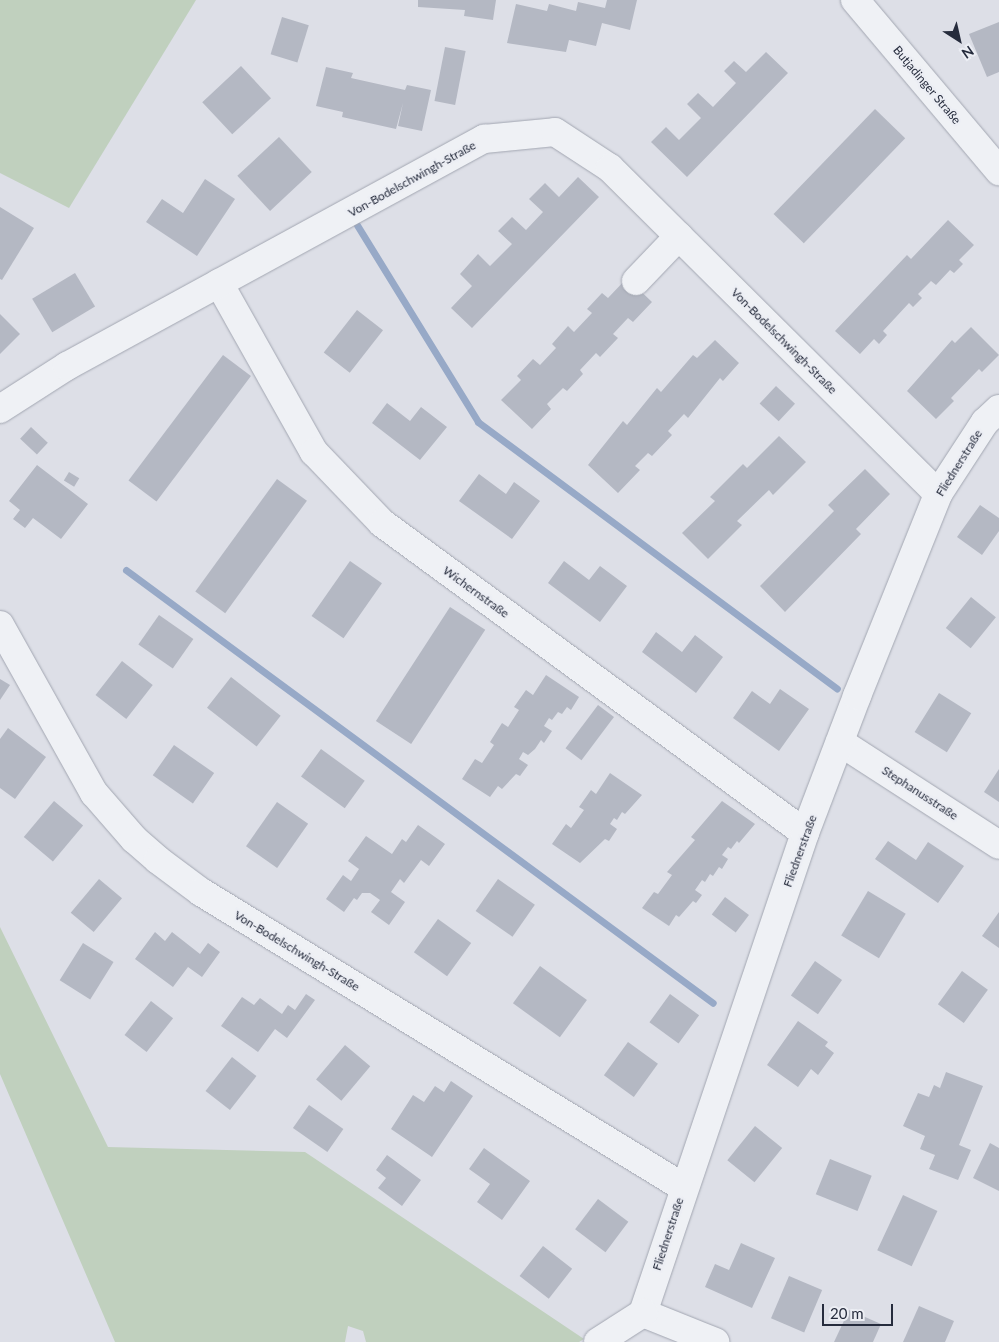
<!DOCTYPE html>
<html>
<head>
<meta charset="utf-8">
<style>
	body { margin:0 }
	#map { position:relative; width:999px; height:1342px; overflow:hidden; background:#dddfe7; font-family:Lato,sans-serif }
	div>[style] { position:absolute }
	.green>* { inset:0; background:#c0d0be }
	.stream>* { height:7px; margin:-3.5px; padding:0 3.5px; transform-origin:3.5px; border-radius:3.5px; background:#97a9c7 }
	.building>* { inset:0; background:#b4b8c3; transform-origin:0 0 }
	.roads { filter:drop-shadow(0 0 1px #a2a6b1) drop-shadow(0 0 1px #a2a6b1) }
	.minor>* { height:28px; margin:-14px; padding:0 14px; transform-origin:14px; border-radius:14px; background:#eff1f5 }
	span { translate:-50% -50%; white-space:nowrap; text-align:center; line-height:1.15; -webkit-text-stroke:4.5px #eceef4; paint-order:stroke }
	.street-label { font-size:12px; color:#262c3d }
	.north { position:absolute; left:934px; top:15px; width:50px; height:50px; -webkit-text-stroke:4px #eceef4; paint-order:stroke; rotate:145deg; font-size:14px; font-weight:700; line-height:20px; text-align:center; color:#262c3d }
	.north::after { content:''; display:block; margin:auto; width:18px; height:22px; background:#262c3d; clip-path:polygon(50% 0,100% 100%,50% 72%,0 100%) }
	.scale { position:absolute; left:822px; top:1304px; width:71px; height:22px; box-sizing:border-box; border:2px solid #262c3d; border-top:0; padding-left:6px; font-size:15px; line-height:18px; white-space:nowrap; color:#262c3d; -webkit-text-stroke:4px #eceef4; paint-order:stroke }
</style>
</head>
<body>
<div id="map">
	<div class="green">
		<i style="clip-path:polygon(0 0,196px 0,69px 208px,0 173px)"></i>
		<i style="clip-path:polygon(0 927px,108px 1147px,305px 1152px,584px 1339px,579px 1342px,366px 1342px,363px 1331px,348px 1326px,345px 1342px,115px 1342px,0 1074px)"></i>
	</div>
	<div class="stream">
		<i style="left:357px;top:225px;width:231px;rotate:58.4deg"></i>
		<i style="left:478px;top:422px;width:447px;rotate:36.6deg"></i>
		<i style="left:126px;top:570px;width:729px;rotate:36.41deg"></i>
	</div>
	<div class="building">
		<i style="clip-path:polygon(418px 0,496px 0,493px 20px,464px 16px,465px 10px,418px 7px)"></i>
		<i style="clip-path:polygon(607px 0,637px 0,630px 30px,602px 23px,596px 46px,569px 40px,566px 52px,507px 43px,516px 4px,547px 11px,549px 4px,576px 11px,578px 2px,605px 8px)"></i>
		<i style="left:282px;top:17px;width:28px;height:39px;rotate:17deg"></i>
		<i style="clip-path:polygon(999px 22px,999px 72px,987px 77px,969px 34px)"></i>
		<i style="left:445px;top:47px;width:21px;height:55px;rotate:11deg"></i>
		<i style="clip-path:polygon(766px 52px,788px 73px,687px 177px,651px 142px,666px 127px,679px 140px,701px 118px,687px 104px,698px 93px,713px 107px,736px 83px,724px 71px,734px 61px,746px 72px)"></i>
		<i style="left:241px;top:66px;width:44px;height:53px;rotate:47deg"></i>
		<i style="clip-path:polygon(326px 67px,353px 73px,351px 78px,405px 90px,407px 85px,431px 90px,422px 131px,398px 126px,403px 103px,396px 129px,342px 117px,343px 112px,316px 106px)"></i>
		<i style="left:875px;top:109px;width:42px;height:146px;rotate:44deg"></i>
		<i style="left:279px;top:137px;width:48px;height:57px;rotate:47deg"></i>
		<i style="clip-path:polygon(578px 177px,599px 197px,472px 328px,451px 308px,472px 286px,460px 274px,478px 254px,490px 266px,512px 244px,498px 231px,512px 217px,526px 230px,543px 212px,529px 199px,545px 183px,559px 197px)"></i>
		<i style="clip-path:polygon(205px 179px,235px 199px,197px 256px,146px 222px,162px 199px,183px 213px)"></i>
		<i style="clip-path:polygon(0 207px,34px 228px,2px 280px,0 279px)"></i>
		<i style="clip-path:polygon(948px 220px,974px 245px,959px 260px,963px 264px,954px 273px,950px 270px,936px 285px,931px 281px,918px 294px,922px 298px,913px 307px,909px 303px,883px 331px,887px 335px,879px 344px,874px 339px,860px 354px,835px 331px,907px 255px,911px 259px)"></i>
		<i style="left:75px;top:273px;width:39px;height:50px;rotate:59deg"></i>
		<i style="clip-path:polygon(627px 278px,652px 302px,633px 322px,628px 318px,613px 334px,618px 338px,600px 357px,596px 353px,580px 370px,583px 374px,567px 391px,563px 388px,547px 404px,551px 409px,532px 429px,501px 400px,521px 380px,517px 376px,533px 359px,540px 365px,556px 348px,552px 344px,568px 326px,574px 332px,592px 313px,587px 309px,602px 293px,608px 298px)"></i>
		<i style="left:357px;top:310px;width:33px;height:54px;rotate:38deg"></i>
		<i style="clip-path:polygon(0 314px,20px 334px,0 354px)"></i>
		<i style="clip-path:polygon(971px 327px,999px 355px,982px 372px,979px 369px,951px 398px,954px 401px,936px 419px,907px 391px,952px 340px,955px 343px)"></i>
		<i style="clip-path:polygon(715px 340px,739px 363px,723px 381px,720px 378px,688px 418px,684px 414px,668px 431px,672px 435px,652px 456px,648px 453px,635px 466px,640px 470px,618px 493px,588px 465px,623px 421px,627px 425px,657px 388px,661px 392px,693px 355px,697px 358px)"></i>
		<i style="left:223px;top:355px;width:35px;height:157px;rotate:37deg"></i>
		<i style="left:776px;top:386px;width:26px;height:24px;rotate:43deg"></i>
		<i style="clip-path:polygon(387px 403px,410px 421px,421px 407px,447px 427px,420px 460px,372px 423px)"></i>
		<i style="left:31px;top:427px;width:23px;height:16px;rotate:43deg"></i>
		<i style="clip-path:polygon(779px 436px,806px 462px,773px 495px,769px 490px,737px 521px,742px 525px,708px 559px,682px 533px,715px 501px,710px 497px,743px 464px,747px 468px)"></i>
		<i style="clip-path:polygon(37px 465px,88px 504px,61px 539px,33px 518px,25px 528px,13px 519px,20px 510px,9px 501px)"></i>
		<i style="clip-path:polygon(865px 469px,890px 494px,856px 529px,861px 534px,785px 612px,760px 586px,834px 511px,828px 505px)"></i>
		<i style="left:69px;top:472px;width:12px;height:10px;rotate:31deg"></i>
		<i style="clip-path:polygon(479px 474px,506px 494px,514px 482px,540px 501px,512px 539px,459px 501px)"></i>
		<i style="left:277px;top:479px;width:37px;height:139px;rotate:36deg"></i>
		<i style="clip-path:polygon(980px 505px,999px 518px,999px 531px,982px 555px,957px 537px)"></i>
		<i style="left:350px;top:561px;width:39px;height:67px;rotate:35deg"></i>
		<i style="clip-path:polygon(564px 561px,589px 580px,600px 566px,627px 586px,600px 622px,548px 583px)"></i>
		<i style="left:971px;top:597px;width:32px;height:40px;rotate:39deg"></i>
		<i style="left:450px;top:607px;width:42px;height:136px;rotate:33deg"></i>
		<i style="left:159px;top:615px;width:42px;height:36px;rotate:35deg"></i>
		<i style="clip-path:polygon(656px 632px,682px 652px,695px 635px,723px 657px,696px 693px,642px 652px)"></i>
		<i style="left:122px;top:661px;width:39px;height:43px;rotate:38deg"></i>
		<i style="clip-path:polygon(546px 675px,579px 697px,571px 710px,567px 707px,562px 714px,558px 712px,552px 720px,549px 718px,544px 726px,552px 731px,544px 743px,541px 740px,535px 749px,528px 755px,523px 752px,519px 759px,528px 765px,520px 776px,516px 774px,502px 789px,498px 786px,490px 797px,462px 779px,475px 759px,482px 763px,494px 745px,490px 742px,502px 723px,508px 727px,519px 710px,514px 707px,526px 690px,533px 695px)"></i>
		<i style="left:231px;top:677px;width:63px;height:39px;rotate:38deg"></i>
		<i style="clip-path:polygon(0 679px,10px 685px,0 700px)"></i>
		<i style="clip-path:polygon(780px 689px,809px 709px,779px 751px,733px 718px,752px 691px,770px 704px)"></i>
		<i style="left:939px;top:693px;width:38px;height:46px;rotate:32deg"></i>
		<i style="left:598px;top:705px;width:20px;height:54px;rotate:37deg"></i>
		<i style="clip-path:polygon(8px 728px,46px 757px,15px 799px,0 788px,0 739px)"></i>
		<i style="left:174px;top:745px;width:49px;height:37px;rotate:35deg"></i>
		<i style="left:321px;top:749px;width:54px;height:34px;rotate:36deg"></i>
		<i style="clip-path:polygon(999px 769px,999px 802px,984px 792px)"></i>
		<i style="clip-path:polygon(610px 773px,642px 795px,625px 814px,622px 812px,617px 820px,614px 818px,610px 824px,617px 829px,609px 841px,605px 839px,580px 863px,552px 844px,566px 824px,571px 828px,584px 810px,579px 807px,591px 790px,596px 794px)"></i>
		<i style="left:54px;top:801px;width:38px;height:47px;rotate:40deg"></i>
		<i style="clip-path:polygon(722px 801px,755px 824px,739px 843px,737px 841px,731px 849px,728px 847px,722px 855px,728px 859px,722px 869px,719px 867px,713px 876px,710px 874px,705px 882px,702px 880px,695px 890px,702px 895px,696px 903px,693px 901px,679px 917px,676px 915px,669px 926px,642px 908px,654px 892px,658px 894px,672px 875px,667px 872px,695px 840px,691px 837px)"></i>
		<i style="left:277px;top:802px;width:38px;height:54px;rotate:35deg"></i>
		<i style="clip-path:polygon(418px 825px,445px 844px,429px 866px,421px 860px,404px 883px,400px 879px,391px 892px,405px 902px,389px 925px,371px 912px,380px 900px,370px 893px,362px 893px,357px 900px,354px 898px,344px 912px,326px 899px,343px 875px,351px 881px,359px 869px,348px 861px,366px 836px,392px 854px,402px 839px,406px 842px)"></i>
		<i style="clip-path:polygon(888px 841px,916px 860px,928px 842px,964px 866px,938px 903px,875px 859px)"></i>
		<i style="left:99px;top:879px;width:30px;height:44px;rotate:40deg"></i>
		<i style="left:498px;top:879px;width:45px;height:39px;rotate:35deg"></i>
		<i style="left:868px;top:891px;width:44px;height:52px;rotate:31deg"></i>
		<i style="left:725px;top:897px;width:30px;height:22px;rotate:37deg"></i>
		<i style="clip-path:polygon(999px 912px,999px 948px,982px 936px)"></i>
		<i style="left:438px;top:919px;width:41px;height:41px;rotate:36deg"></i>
		<i style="clip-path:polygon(155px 932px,165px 941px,172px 932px,200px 954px,208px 943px,220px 952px,202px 977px,188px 967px,173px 987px,135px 959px)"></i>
		<i style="left:83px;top:943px;width:36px;height:44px;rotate:32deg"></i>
		<i style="left:815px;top:961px;width:33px;height:42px;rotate:35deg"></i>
		<i style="left:540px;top:966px;width:58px;height:46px;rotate:36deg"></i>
		<i style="left:962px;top:971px;width:32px;height:41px;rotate:36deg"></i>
		<i style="clip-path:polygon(306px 994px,315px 1000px,287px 1038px,275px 1029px,258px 1052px,221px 1026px,242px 997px,254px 1005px,260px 998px,282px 1014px,288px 1005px,295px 1010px)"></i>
		<i style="left:670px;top:994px;width:36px;height:35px;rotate:36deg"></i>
		<i style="left:151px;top:1001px;width:28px;height:43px;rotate:38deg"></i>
		<i style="clip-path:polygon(798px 1021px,828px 1042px,825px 1046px,834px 1053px,818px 1075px,811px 1069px,798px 1087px,767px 1065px)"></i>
		<i style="left:628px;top:1042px;width:37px;height:41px;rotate:36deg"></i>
		<i style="left:345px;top:1045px;width:33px;height:45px;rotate:40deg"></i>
		<i style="left:232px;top:1057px;width:31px;height:43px;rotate:38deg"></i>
		<i style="clip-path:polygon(946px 1072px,983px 1086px,959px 1145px,971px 1150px,958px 1180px,929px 1169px,935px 1155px,920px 1149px,925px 1136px,903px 1126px,918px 1093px,929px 1097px,934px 1085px,940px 1088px)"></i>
		<i style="clip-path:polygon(451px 1081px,473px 1096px,432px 1157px,391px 1129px,413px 1095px,424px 1102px,435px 1086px,444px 1092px)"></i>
		<i style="left:309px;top:1105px;width:42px;height:28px;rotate:35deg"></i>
		<i style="left:755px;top:1126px;width:35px;height:44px;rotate:39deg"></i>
		<i style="clip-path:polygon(990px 1143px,999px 1148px,999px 1191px,973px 1178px)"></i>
		<i style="clip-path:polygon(484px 1148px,530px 1181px,502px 1220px,477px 1202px,490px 1184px,469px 1169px)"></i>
		<i style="clip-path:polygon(387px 1155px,421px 1180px,402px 1206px,378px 1188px,386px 1178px,376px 1170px)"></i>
		<i style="left:830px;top:1159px;width:45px;height:38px;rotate:22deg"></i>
		<i style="left:903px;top:1195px;width:38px;height:61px;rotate:25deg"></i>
		<i style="left:598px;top:1199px;width:38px;height:38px;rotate:37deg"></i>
		<i style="clip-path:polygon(741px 1243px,775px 1258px,752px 1308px,705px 1287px,715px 1264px,729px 1270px)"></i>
		<i style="left:543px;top:1246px;width:37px;height:38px;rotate:38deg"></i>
		<i style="left:789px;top:1276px;width:36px;height:46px;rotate:23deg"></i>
		<i style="clip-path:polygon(919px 1306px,954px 1321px,945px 1342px,903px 1342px)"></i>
		<i style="clip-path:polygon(849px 1310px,881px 1324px,873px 1342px,834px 1342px)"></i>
	</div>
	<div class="roads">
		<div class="minor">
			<i style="left:855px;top:0;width:224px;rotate:49.9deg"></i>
			<i style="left:636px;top:281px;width:62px;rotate:-46.3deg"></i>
			<i style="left:219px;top:283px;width:194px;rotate:60.7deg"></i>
			<i style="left:314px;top:452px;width:98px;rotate:46.2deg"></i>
			<i style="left:382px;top:523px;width:524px;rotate:36.24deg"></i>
			<i style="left:0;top:409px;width:80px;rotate:-32.7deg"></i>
			<i style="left:67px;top:366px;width:475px;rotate:-28.6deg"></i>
			<i style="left:484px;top:139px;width:71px;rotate:-5.6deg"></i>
			<i style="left:555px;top:132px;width:66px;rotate:33.2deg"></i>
			<i style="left:610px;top:168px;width:462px;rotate:44.8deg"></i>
			<i style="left:0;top:625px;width:193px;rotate:60.8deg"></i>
			<i style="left:94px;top:793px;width:61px;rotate:49deg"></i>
			<i style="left:134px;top:839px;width:32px;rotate:41deg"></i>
			<i style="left:158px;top:860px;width:54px;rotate:36.7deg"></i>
			<i style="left:201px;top:892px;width:565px;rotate:31.47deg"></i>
			<i style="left:840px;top:742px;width:189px;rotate:32.9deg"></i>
			<i style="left:643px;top:1313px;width:507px;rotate:-71.35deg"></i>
			<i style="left:805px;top:833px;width:147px;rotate:-69.2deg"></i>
			<i style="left:857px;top:696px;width:218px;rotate:-68.1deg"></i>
			<i style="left:938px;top:494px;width:86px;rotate:-56.9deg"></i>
			<i style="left:985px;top:422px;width:19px;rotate:-43deg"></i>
			<i style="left:643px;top:1313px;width:78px;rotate:21.9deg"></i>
			<i style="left:598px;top:1342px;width:54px;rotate:-32.8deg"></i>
		</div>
	</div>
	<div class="street-label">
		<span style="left:927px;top:85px;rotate:50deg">Butjadinger Straße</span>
		<span style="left:412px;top:179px;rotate:-29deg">Von-Bodelschwingh-Straße</span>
		<span style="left:784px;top:341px;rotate:45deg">Von-Bodelschwingh-Straße</span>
		<span style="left:959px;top:463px;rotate:-58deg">Fliednerstraße</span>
		<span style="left:476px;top:592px;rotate:36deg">Wichernstraße</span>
		<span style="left:920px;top:793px;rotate:33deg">Stephanusstraße</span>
		<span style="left:800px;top:851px;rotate:-70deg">Fliednerstraße</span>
		<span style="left:297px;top:951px;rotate:31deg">Von-Bodelschwingh-Straße</span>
		<span style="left:668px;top:1234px;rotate:-72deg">Fliednerstraße</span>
	</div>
	<div class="north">N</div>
	<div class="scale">20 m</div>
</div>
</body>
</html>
